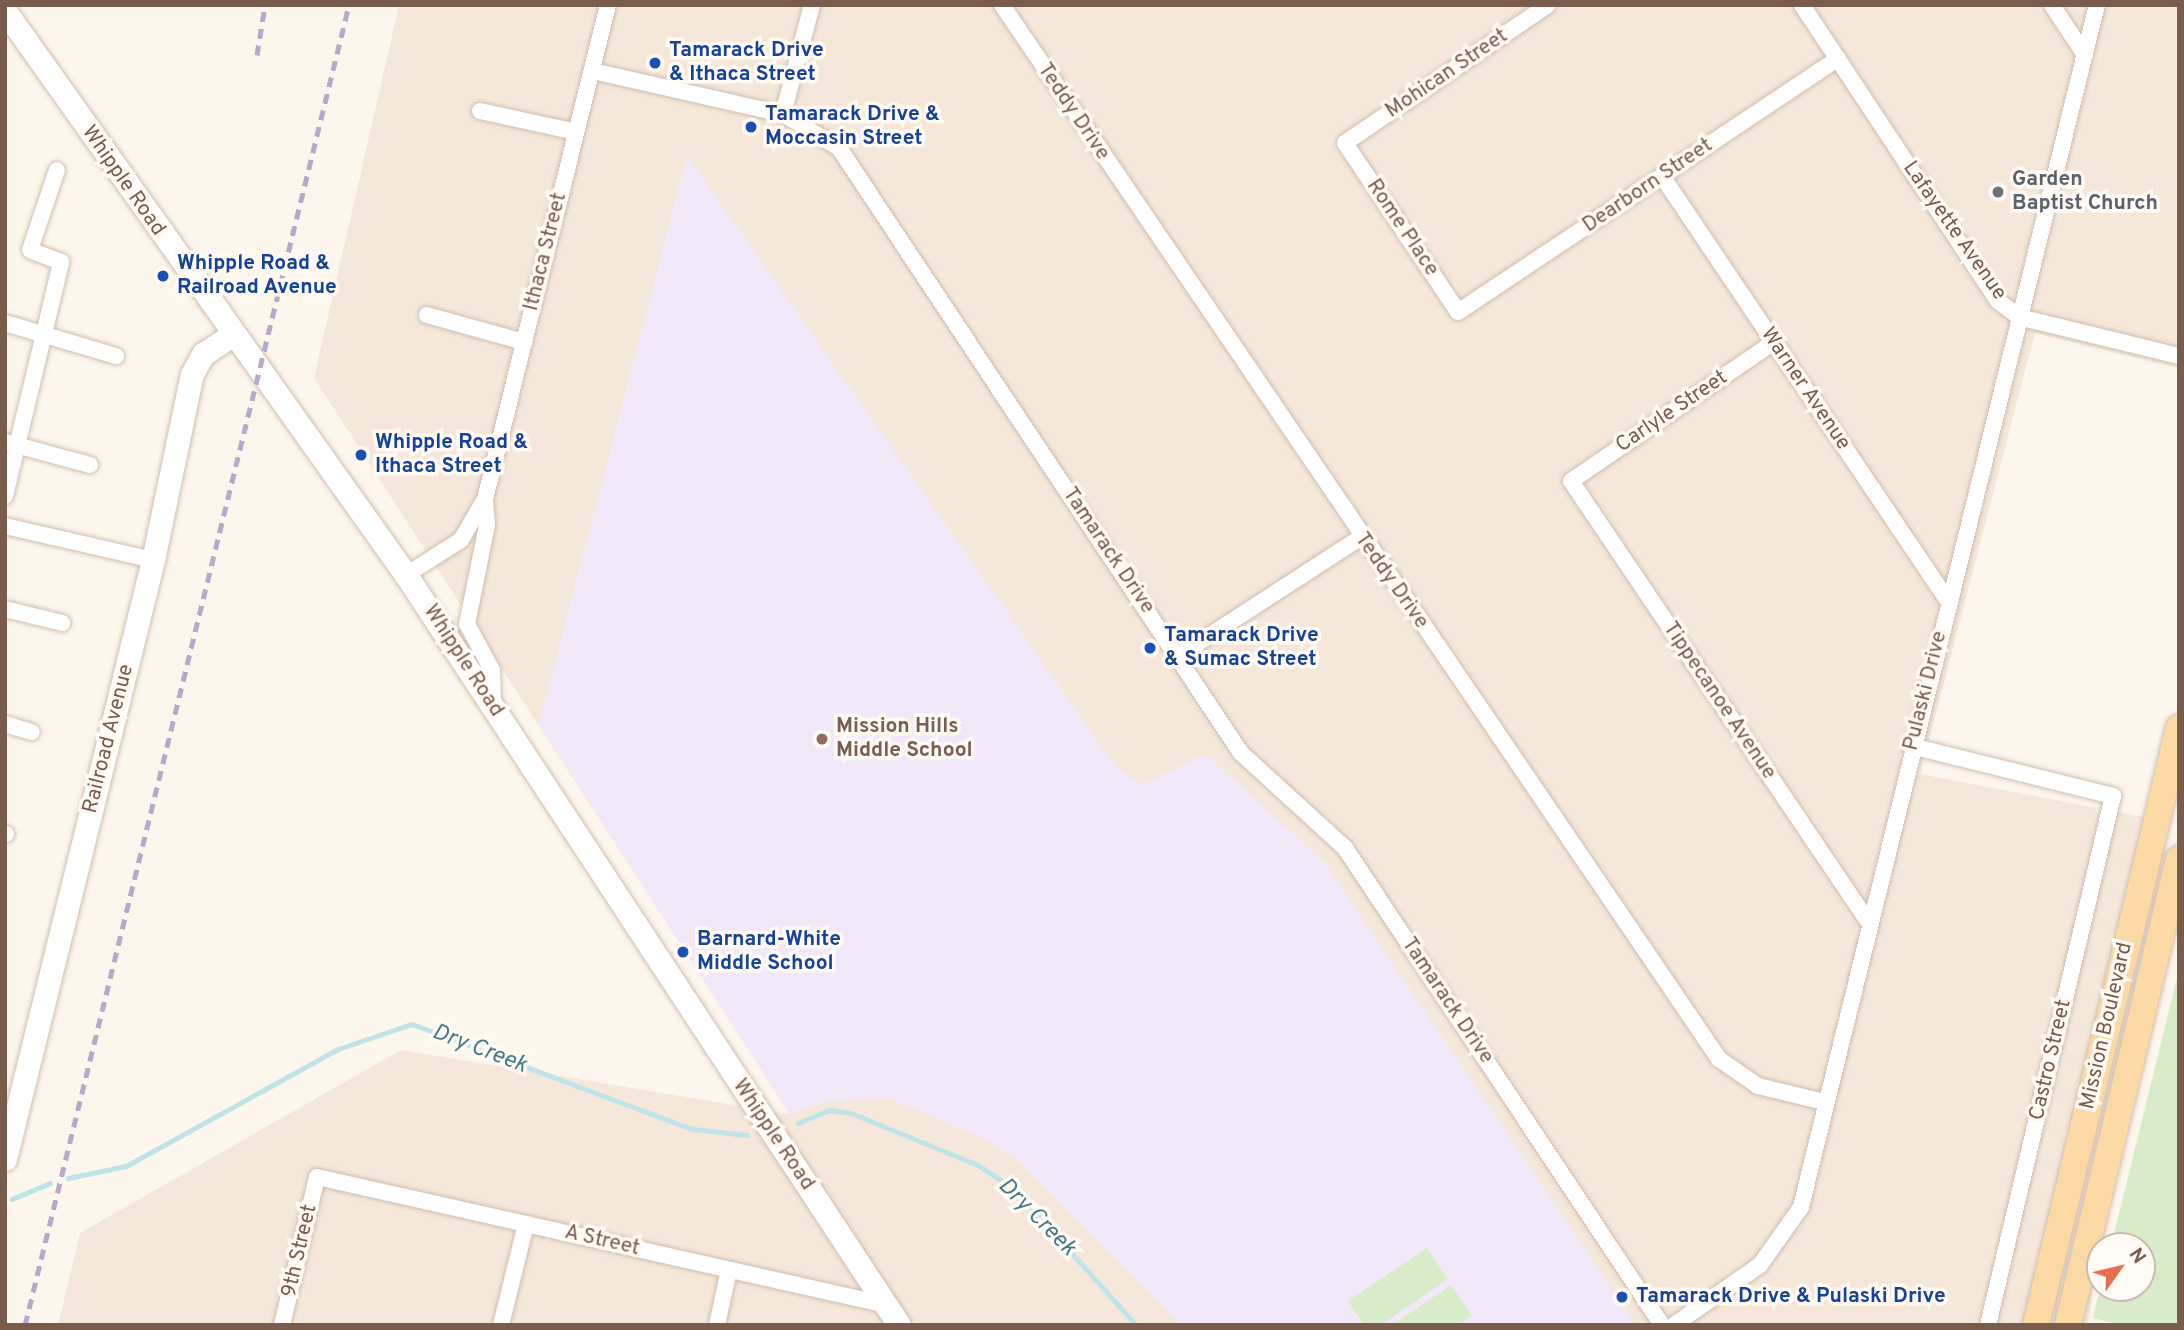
<!DOCTYPE html>
<html>
<head>
<meta charset="utf-8">
<style>
	body { margin:0 }
	#map { position:relative; width:2184px; height:1330px; overflow:hidden; background:#fdf6ec; font-family:Overpass,sans-serif }
	div>[style] { position:absolute }
	.residential>* { inset:0; background:#f5e8da }
	.education>* { inset:0; background:#f3e8fa }
	.green>* { inset:0; background:#d8ecc9 }
	.stream>* { height:5px; margin:-2.5px; padding:0 2.5px; transform-origin:2.5px; border-radius:2.5px; background:#bfe3e8 }
	.roads { filter:drop-shadow(0 0 2px #d1beb0) drop-shadow(0 0 2px #d1beb0) }
	.street>* { height:16px; margin:-8px; padding:0 8px; transform-origin:8px; border-radius:8px; background:#fff }
	.secondary>* { height:23px; margin:-11.5px; padding:0 11.5px; transform-origin:11.5px; border-radius:11.5px; background:#fff }
	.primary>* { height:26px; margin:-13px; padding:0 13px; transform-origin:13px; border-radius:13px; background:#fbd9a5 }
	.rail>* { height:5px; margin-top:-2.5px; transform-origin:0; background:repeating-linear-gradient(90deg,#b9a8c9 0 10px,transparent 0 17px) }
	.dots>* { width:19px; height:19px; translate:-50% -50%; box-sizing:border-box; border:4px solid #fffaf3; border-radius:50% }
	span { translate:-50% -50%; white-space:nowrap; text-align:center; line-height:1.15; -webkit-text-stroke:7px #fffaf3; paint-order:stroke }
	.transit-label { font-size:21px; color:#164399; font-weight:700 }
	.left { translate:0 -50%; text-align:left }
	.street-label { font-size:21px; color:#7a5c4d }
	.worship-label { font-size:21px; color:#5b616d; font-weight:700 }
	.education-label { font-size:21px; color:#785e54; font-weight:700 }
	.water-label { font-size:23px; color:#437c86; font-style:italic }
	.frame { position:absolute; inset:0; border:7px solid #7a5c4d; pointer-events:none }
	.north { position:absolute; left:2086px; top:1232px; width:70px; height:70px; box-sizing:border-box; background:#fffaf3; border:2px solid #cabbb1; border-radius:50%; rotate:56deg; font-size:19px; font-weight:700; line-height:28px; text-align:center; color:#7a5c4d }
	.north::after { content:''; display:block; margin:auto; width:24px; height:32px; background:#e76f51; clip-path:polygon(50% 0,100% 100%,50% 72%,0 100%) }
</style>
</head>
<body>
<div id="map">
	<div class="residential">
		<i style="clip-path:polygon(399px 5px,2179px 5px,2179px 368px,2035px 333px,1920px 774px,2169px 822px,2088px 1323px,2093px 1325px,58px 1325px,80px 1233px,401px 1050px,790px 1114px,314px 378px)"></i>
	</div>
	<div class="education">
		<i style="clip-path:polygon(687px 156px,1115px 766px,1141px 785px,1205px 754px,1325px 863px,1636px 1325px,1181px 1325px,1017px 1159px,981px 1137px,889px 1098px,825px 1102px,790px 1115px,539px 724px)"></i>
	</div>
	<div class="green">
		<i style="clip-path:polygon(2179px 970px,2179px 1325px,2121px 1325px,2093px 1318px,2100px 1288px,2142px 1288px,2142px 1246px,2111px 1246px)"></i>
		<i style="clip-path:polygon(1427px 1248px,1448px 1279px,1381px 1325px,1364px 1325px,1348px 1301px)"></i>
		<i style="clip-path:polygon(1451px 1285px,1472px 1316px,1459px 1325px,1392px 1325px)"></i>
	</div>
	<div class="stream">
		<i style="left:798px;top:1123px;width:34px;rotate:-23deg"></i>
		<i style="left:829px;top:1110px;width:22px;rotate:8deg"></i>
		<i style="left:851px;top:1113px;width:137px;rotate:22.3deg"></i>
		<i style="left:978px;top:1165px;width:43px;rotate:33.7deg"></i>
		<i style="left:1014px;top:1189px;width:183px;rotate:48.1deg"></i>
		<i style="left:68px;top:1178px;width:59px;rotate:-11.7deg"></i>
		<i style="left:126px;top:1166px;width:242px;rotate:-28.9deg"></i>
		<i style="left:338px;top:1049px;width:78px;rotate:-18.7deg"></i>
		<i style="left:412px;top:1024px;width:299px;rotate:20.6deg"></i>
		<i style="left:692px;top:1129px;width:55px;rotate:6.2deg"></i>
		<i style="left:12px;top:1199px;width:41px;rotate:-22.8deg"></i>
	</div>
	<div class="roads">
		<div class="street">
			<i style="left:1002px;top:5px;width:1275px;rotate:55.77deg"></i>
			<i style="left:1719px;top:1059px;width:47px;rotate:34.7deg"></i>
			<i style="left:1758px;top:1086px;width:68px;rotate:13.6deg"></i>
			<i style="left:1548px;top:5px;width:245px;rotate:145.8deg"></i>
			<i style="left:1345px;top:143px;width:203px;rotate:56.2deg"></i>
			<i style="left:1458px;top:312px;width:457px;rotate:-33.7deg"></i>
			<i style="left:1802px;top:5px;width:355px;rotate:56.5deg"></i>
			<i style="left:1998px;top:301px;width:26px;rotate:37deg"></i>
			<i style="left:2019px;top:317px;width:165px;rotate:13.7deg"></i>
			<i style="left:2052px;top:5px;width:60px;rotate:56.6deg"></i>
			<i style="left:593px;top:71px;width:195px;rotate:12.8deg"></i>
			<i style="left:783px;top:114px;width:66px;rotate:31.3deg"></i>
			<i style="left:839px;top:148px;width:726px;rotate:56.4deg"></i>
			<i style="left:1241px;top:753px;width:141px;rotate:42.4deg"></i>
			<i style="left:1345px;top:848px;width:573px;rotate:56.39deg"></i>
			<i style="left:480px;top:111px;width:98px;rotate:12.3deg"></i>
			<i style="left:783px;top:114px;width:113px;rotate:-75.1deg"></i>
			<i style="left:1662px;top:176px;width:512px;rotate:56.06deg"></i>
			<i style="left:427px;top:315px;width:101px;rotate:15.6deg"></i>
			<i style="left:5px;top:323px;width:116px;rotate:16.6deg"></i>
			<i style="left:1774px;top:342px;width:246px;rotate:145.6deg"></i>
			<i style="left:1571px;top:481px;width:529px;rotate:56.01deg"></i>
			<i style="left:5px;top:442px;width:88px;rotate:15.1deg"></i>
			<i style="left:5px;top:496px;width:241px;rotate:-76.5deg"></i>
			<i style="left:61px;top:262px;width:33px;rotate:-159deg"></i>
			<i style="left:30px;top:250px;width:84px;rotate:-71.4deg"></i>
			<i style="left:485px;top:501px;width:24px;rotate:85deg"></i>
			<i style="left:487px;top:525px;width:101px;rotate:101.4deg"></i>
			<i style="left:467px;top:624px;width:52px;rotate:61.5deg"></i>
			<i style="left:492px;top:670px;width:36px;rotate:88deg"></i>
			<i style="left:5px;top:526px;width:152px;rotate:12.9deg"></i>
			<i style="left:406px;top:575px;width:65px;rotate:-32.5deg"></i>
			<i style="left:461px;top:540px;width:48px;rotate:-59.7deg"></i>
			<i style="left:485px;top:499px;width:509px;rotate:-76.02deg"></i>
			<i style="left:5px;top:609px;width:59px;rotate:13.8deg"></i>
			<i style="left:1178px;top:656px;width:217px;rotate:-33deg"></i>
			<i style="left:5px;top:724px;width:28px;rotate:17deg"></i>
			<i style="left:1911px;top:746px;width:208px;rotate:13.9deg"></i>
			<i style="left:2113px;top:796px;width:544px;rotate:103.29deg"></i>
			<i style="left:5px;top:834px;width:1px"></i>
			<i style="left:282px;top:1325px;width:152px;rotate:-76.7deg"></i>
			<i style="left:317px;top:1177px;width:584px;rotate:12.66deg"></i>
			<i style="left:501px;top:1325px;width:104px;rotate:-76.1deg"></i>
			<i style="left:717px;top:1325px;width:56px;rotate:-77.7deg"></i>
			<i style="left:1674px;top:1325px;width:105px;rotate:-34.9deg"></i>
			<i style="left:1760px;top:1265px;width:71px;rotate:-54.7deg"></i>
			<i style="left:1801px;top:1207px;width:1238px;rotate:-76.17deg"></i>
		</div>
		<div class="secondary">
			<i style="left:5px;top:11px;width:692px;rotate:54.59deg"></i>
			<i style="left:406px;top:575px;width:898px;rotate:56.68deg"></i>
			<i style="left:5px;top:1159px;width:617px;rotate:-76.12deg"></i>
			<i style="left:153px;top:560px;width:190px;rotate:-78.2deg"></i>
			<i style="left:192px;top:374px;width:23px;rotate:-61deg"></i>
			<i style="left:203px;top:354px;width:35px;rotate:-33deg"></i>
		</div>
		<div class="primary">
			<i style="left:2036px;top:1325px;width:614px;rotate:-76.53deg"></i>
			<i style="left:2068px;top:1325px;width:479px;rotate:-76.6deg"></i>
		</div>
	</div>
	<div class="rail">
		<i style="left:257px;top:55px;width:51px;rotate:-80.9deg"></i>
		<i style="left:25px;top:1325px;width:1359px;rotate:-76.21deg"></i>
	</div>
	<div class="dots">
		<i style="left:655px;top:63px;background:#1a4fb4"></i>
		<i style="left:751px;top:127px;background:#1a4fb4"></i>
		<i style="left:1998px;top:192px;background:#6b7280"></i>
		<i style="left:163px;top:276px;background:#1a4fb4"></i>
		<i style="left:361px;top:455px;background:#1a4fb4"></i>
		<i style="left:1150px;top:648px;background:#1a4fb4"></i>
		<i style="left:822px;top:739px;background:#8d6e63"></i>
		<i style="left:683px;top:952px;background:#1a4fb4"></i>
		<i style="left:1622px;top:1297px;background:#1a4fb4"></i>
	</div>
	<div class="transit-label">
		<span class="left" style="left:669px;top:63px">Tamarack Drive<br>&amp; Ithaca Street</span>
		<span class="left" style="left:765px;top:127px">Tamarack Drive &amp;<br>Moccasin Street</span>
		<span class="left" style="left:177px;top:276px">Whipple Road &amp;<br>Railroad Avenue</span>
		<span class="left" style="left:375px;top:455px">Whipple Road &amp;<br>Ithaca Street</span>
		<span class="left" style="left:1164px;top:648px">Tamarack Drive<br>&amp; Sumac Street</span>
		<span class="left" style="left:697px;top:952px">Barnard-White<br>Middle School</span>
		<span class="left" style="left:1636px;top:1297px">Tamarack Drive &amp; Pulaski Drive</span>
	</div>
	<div class="street-label">
		<span style="left:1447px;top:74px;rotate:-34deg">Mohican Street</span>
		<span style="left:1073px;top:112px;rotate:56deg">Teddy Drive</span>
		<span style="left:123px;top:181px;rotate:55deg">Whipple Road</span>
		<span style="left:1648px;top:186px;rotate:-34deg">Dearborn Street</span>
		<span style="left:1402px;top:228px;rotate:56deg">Rome Place</span>
		<span style="left:1954px;top:231px;rotate:55deg">Lafayette Avenue</span>
		<span style="left:546px;top:252px;rotate:-76deg">Ithaca Street</span>
		<span style="left:1805px;top:389px;rotate:56deg">Warner Avenue</span>
		<span style="left:1672px;top:412px;rotate:-34deg">Carlyle Street</span>
		<span style="left:1108px;top:551px;rotate:56deg">Tamarack Drive</span>
		<span style="left:1391px;top:581px;rotate:55deg">Teddy Drive</span>
		<span style="left:463px;top:661px;rotate:57deg">Whipple Road</span>
		<span style="left:1926px;top:691px;rotate:-76deg">Pulaski Drive</span>
		<span style="left:1719px;top:701px;rotate:56deg">Tippecanoe Avenue</span>
		<span style="left:109px;top:739px;rotate:-76deg">Railroad Avenue</span>
		<span style="left:1447px;top:1001px;rotate:56deg">Tamarack Drive</span>
		<span style="left:2107px;top:1026px;rotate:-77deg">Mission Boulevard</span>
		<span style="left:2051px;top:1060px;rotate:-77deg">Castro Street</span>
		<span style="left:773px;top:1135px;rotate:56deg">Whipple Road</span>
		<span style="left:602px;top:1241px;rotate:13deg">A Street</span>
		<span style="left:300px;top:1251px;rotate:-77deg">9th Street</span>
	</div>
	<div class="worship-label">
		<span class="left" style="left:2012px;top:192px">Garden<br>Baptist Church</span>
	</div>
	<div class="education-label">
		<span class="left" style="left:836px;top:739px">Mission Hills<br>Middle School</span>
	</div>
	<div class="water-label">
		<span style="left:479px;top:1050px;rotate:21deg">Dry Creek</span>
		<span style="left:1036px;top:1218px;rotate:45deg">Dry Creek</span>
	</div>
	<div class="frame"></div>
	<div class="north">N</div>
</div>
</body>
</html>
